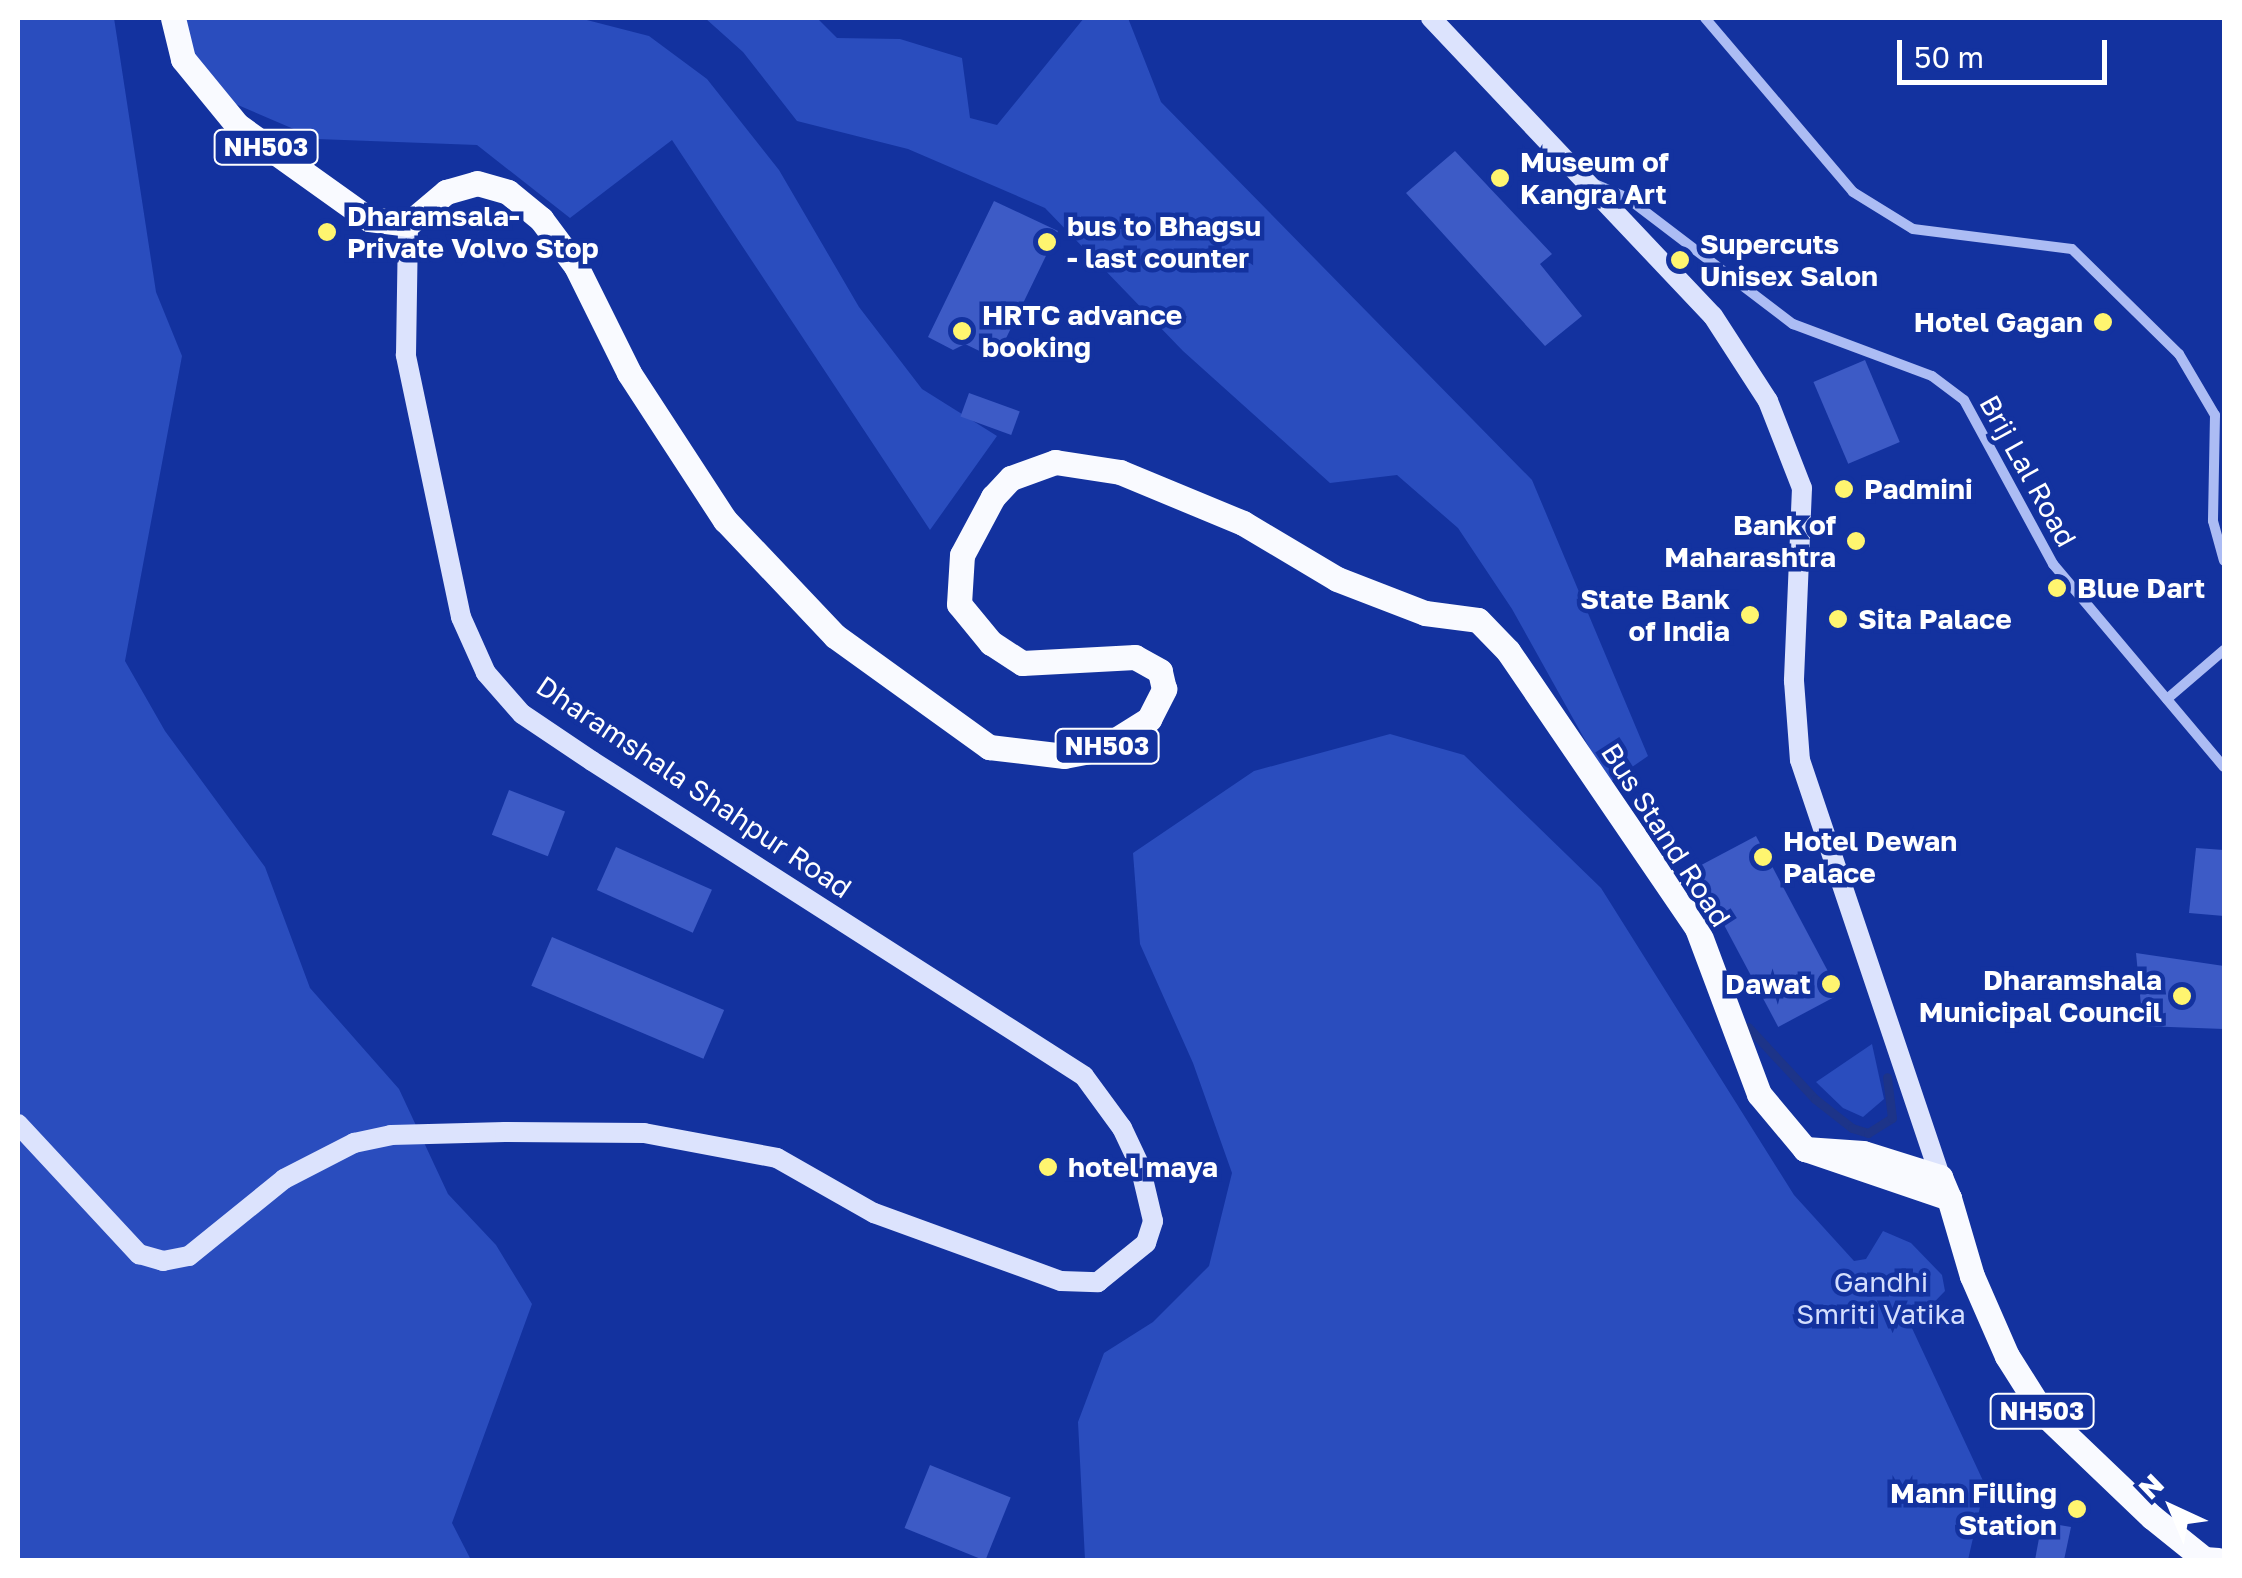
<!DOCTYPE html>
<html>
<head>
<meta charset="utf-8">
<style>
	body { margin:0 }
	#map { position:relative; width:2242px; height:1578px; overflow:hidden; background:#13329f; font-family:"Golos Text",sans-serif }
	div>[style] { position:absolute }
	.green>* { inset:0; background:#2a4dbe }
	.stream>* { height:9px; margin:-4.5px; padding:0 4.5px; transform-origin:4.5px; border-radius:4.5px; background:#1d3489 }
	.building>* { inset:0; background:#3d5bc6; transform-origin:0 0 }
	.street>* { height:10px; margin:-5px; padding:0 5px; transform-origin:5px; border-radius:5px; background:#acbcf4 }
	.secondary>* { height:20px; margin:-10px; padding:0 10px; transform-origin:10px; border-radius:10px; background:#dce3fd }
	.primary>* { height:25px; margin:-12.5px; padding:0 12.5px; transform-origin:12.5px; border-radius:12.5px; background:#f9faff }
	.dots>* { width:28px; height:28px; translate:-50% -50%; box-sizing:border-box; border:5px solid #13329f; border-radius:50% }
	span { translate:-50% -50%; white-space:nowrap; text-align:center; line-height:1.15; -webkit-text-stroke:9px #13329f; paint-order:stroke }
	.shield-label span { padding:2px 8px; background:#13329f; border:2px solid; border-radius:8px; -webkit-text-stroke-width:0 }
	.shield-label { font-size:25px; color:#fff; font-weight:700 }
	.poi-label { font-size:28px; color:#fff; font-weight:700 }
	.left { translate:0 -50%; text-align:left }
	.right { translate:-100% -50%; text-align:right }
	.street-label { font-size:28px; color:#fff }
	.park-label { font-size:28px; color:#d4defd }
	.frame { position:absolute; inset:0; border:20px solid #fff; pointer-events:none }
	.north { position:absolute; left:2122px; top:1458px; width:100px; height:100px; -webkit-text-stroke:8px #13329f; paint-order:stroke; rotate:316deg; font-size:28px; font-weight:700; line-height:40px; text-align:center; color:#fff }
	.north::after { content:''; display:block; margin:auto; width:35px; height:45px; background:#fff; clip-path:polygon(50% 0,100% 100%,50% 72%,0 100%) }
	.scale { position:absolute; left:1897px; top:40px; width:210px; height:45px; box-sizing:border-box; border:5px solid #fff; border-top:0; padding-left:12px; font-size:30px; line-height:35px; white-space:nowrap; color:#fff; -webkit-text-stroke:8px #13329f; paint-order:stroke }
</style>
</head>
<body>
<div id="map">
	<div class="green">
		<i style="clip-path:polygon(18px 18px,114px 18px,156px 292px,182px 356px,125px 661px,165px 731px,265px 867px,310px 988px,399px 1089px,448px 1194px,496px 1245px,532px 1304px,452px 1523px,471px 1560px,18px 1560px)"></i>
		<i style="clip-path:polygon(169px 18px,579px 18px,649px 36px,707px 79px,779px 170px,859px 307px,922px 389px,997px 436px,930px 530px,672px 140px,570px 218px,477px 145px,317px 139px,219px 97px)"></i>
		<i style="clip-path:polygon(705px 18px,817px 18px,837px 38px,900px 39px,962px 58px,970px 118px,997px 125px,1084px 18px,1128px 18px,1161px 102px,1532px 480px,1648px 756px,1609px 783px,1512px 609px,1458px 528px,1397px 475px,1330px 483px,1183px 351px,1045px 208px,908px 149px,797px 121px,743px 52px)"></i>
		<i style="clip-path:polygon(1390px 734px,1464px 755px,1601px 888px,1794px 1195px,1854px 1261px,1866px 1259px,1883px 1231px,1911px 1243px,1942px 1275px,1945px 1291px,1911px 1326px,1985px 1485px,1968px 1560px,1085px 1560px,1078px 1422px,1104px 1353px,1153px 1322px,1209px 1266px,1232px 1173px,1193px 1063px,1140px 944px,1133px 853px,1254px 771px)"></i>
		<i style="clip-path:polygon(1872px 1044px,1884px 1099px,1863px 1117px,1843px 1108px,1816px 1082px)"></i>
	</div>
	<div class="stream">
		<i style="left:1748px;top:1027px;width:98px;rotate:47.1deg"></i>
		<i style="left:1815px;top:1099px;width:47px;rotate:38.1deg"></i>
		<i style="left:1852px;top:1128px;width:17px;rotate:17deg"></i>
		<i style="left:1868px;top:1133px;width:28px;rotate:-32deg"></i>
		<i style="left:1892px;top:1118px;width:41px;rotate:-97deg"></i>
	</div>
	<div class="building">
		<i style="clip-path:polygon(1455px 151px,1552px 254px,1540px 264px,1582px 316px,1545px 346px,1406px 193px)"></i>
		<i style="clip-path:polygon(994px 201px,1058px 231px,996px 359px,965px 344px,953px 350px,928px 337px)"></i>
		<i style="left:1865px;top:360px;width:89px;height:56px;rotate:67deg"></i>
		<i style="left:969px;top:393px;width:54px;height:25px;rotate:20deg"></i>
		<i style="left:509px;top:790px;width:60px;height:48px;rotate:21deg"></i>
		<i style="left:1756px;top:836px;width:179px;height:70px;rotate:62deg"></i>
		<i style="left:616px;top:847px;width:105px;height:47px;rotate:24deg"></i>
		<i style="clip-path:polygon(2196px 848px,2224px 850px,2224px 916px,2189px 913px)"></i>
		<i style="left:552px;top:937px;width:187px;height:53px;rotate:23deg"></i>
		<i style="clip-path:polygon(2136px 953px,2224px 966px,2224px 1029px,2143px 1026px)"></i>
		<i style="left:930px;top:1465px;width:87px;height:68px;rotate:22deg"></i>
		<i style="clip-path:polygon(2042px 1522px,2071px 1527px,2064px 1560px,2035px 1560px)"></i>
	</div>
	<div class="street">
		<i style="left:1705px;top:18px;width:228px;rotate:49.6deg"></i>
		<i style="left:1853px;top:192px;width:70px;rotate:31.7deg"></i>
		<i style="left:1913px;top:229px;width:160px;rotate:7.2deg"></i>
		<i style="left:2072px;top:249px;width:150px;rotate:44.5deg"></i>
		<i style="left:2179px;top:354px;width:71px;rotate:59.5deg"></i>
		<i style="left:2215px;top:415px;width:106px;rotate:91.1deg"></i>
		<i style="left:2213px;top:521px;width:41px;rotate:74.6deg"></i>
		<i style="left:1595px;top:184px;width:34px;rotate:23deg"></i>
		<i style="left:1626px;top:197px;width:210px;rotate:37.3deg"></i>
		<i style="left:1793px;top:324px;width:148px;rotate:20.5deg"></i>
		<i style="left:1932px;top:376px;width:40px;rotate:37deg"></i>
		<i style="left:1964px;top:400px;width:187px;rotate:61.5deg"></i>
		<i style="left:2053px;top:564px;width:265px;rotate:49.9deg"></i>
		<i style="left:2167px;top:699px;width:75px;rotate:-40.7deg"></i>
	</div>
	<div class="secondary">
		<i style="left:1431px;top:18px;width:410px;rotate:46.6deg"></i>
		<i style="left:1713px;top:316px;width:101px;rotate:57.1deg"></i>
		<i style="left:1768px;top:401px;width:93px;rotate:68.7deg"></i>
		<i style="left:1802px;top:488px;width:193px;rotate:92.4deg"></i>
		<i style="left:1794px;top:681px;width:79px;rotate:85.7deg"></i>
		<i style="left:1800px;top:760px;width:440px;rotate:71.4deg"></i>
		<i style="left:18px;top:1124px;width:178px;rotate:47.1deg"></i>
		<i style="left:139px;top:1254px;width:25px;rotate:16deg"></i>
		<i style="left:163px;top:1261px;width:26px;rotate:-11deg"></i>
		<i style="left:189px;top:1256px;width:122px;rotate:-39deg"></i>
		<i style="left:284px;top:1179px;width:79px;rotate:-27.2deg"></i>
		<i style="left:354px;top:1143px;width:38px;rotate:-12deg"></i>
		<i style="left:391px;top:1135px;width:114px;rotate:-1.5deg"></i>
		<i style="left:505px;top:1132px;width:139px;rotate:0.4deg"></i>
		<i style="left:644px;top:1133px;width:135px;rotate:10.6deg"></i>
		<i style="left:777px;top:1158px;width:112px;rotate:29.6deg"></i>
		<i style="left:874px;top:1213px;width:199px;rotate:20deg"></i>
		<i style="left:1061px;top:1281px;width:37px;rotate:2deg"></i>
		<i style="left:1098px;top:1282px;width:62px;rotate:-39.1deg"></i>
		<i style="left:1146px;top:1243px;width:23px;rotate:-72deg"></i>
		<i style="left:1153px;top:1221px;width:57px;rotate:-103.3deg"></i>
		<i style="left:1140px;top:1166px;width:42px;rotate:-115.3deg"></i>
		<i style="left:1122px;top:1128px;width:64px;rotate:-126.2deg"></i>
		<i style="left:1084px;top:1076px;width:584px;rotate:-147.37deg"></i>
		<i style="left:592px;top:761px;width:84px;rotate:-146.1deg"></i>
		<i style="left:522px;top:714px;width:55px;rotate:-131.3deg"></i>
		<i style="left:486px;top:673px;width:61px;rotate:-114.1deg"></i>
		<i style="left:461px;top:617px;width:268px;rotate:-101.9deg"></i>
		<i style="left:406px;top:355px;width:131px;rotate:-89.1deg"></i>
	</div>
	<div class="primary">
		<i style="left:173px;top:18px;width:42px;rotate:76.3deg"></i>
		<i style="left:183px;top:59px;width:85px;rotate:50.7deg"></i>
		<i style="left:237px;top:125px;width:162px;rotate:35.5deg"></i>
		<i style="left:369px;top:219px;width:39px;rotate:7deg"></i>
		<i style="left:408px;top:224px;width:50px;rotate:-40.1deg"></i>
		<i style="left:446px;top:192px;width:32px;rotate:-16deg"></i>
		<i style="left:477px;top:183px;width:32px;rotate:16deg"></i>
		<i style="left:508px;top:192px;width:43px;rotate:39.3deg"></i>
		<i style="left:541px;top:219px;width:59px;rotate:53.3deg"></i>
		<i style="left:576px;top:266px;width:119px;rotate:63.6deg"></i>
		<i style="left:629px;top:373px;width:176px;rotate:56.9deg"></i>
		<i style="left:725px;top:520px;width:160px;rotate:46.5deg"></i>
		<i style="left:835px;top:636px;width:190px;rotate:35.8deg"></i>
		<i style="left:989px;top:747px;width:76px;rotate:6.8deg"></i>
		<i style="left:1064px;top:756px;width:38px;rotate:-11deg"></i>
		<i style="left:1101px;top:749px;width:57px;rotate:-32deg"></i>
		<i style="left:1149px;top:719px;width:34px;rotate:-63deg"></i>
		<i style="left:1164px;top:689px;width:18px;rotate:-103deg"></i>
		<i style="left:1160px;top:671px;width:29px;rotate:-151deg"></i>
		<i style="left:1135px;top:657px;width:113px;rotate:177deg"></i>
		<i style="left:1022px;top:663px;width:37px;rotate:-147deg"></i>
		<i style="left:991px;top:643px;width:50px;rotate:-129.4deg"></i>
		<i style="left:959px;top:604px;width:49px;rotate:-86.5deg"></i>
		<i style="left:962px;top:555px;width:66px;rotate:-61.9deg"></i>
		<i style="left:993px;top:497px;width:26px;rotate:-47deg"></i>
		<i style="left:1011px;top:478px;width:47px;rotate:-20deg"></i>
		<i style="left:1055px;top:462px;width:66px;rotate:8.7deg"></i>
		<i style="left:1120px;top:472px;width:133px;rotate:22.5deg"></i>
		<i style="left:1243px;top:523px;width:109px;rotate:30.8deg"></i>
		<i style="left:1337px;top:579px;width:94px;rotate:21.1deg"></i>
		<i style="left:1425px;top:613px;width:53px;rotate:7.5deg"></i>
		<i style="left:1478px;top:620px;width:43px;rotate:45.9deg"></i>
		<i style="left:1508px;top:651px;width:335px;rotate:55.7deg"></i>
		<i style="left:1697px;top:928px;width:177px;rotate:69.5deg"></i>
		<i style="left:1759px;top:1094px;width:72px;rotate:50.1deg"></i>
		<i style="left:1949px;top:1198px;width:152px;rotate:-161.2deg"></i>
		<i style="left:1805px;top:1149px;width:58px;rotate:3.9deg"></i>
		<i style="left:1863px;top:1153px;width:81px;rotate:17.3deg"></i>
		<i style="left:1940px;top:1177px;width:23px;rotate:67deg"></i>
		<i style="left:1949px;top:1198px;width:81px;rotate:73.6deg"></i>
		<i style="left:1972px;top:1276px;width:87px;rotate:66.4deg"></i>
		<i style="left:2007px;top:1356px;width:67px;rotate:57.7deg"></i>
		<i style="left:2043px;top:1413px;width:151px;rotate:43.7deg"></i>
		<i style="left:2152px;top:1517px;width:67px;rotate:38.9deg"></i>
		<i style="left:2204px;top:1559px;width:14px;rotate:4deg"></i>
	</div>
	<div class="dots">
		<i style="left:1500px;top:178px;background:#fff56f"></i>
		<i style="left:327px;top:232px;background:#fff56f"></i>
		<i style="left:1047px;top:242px;background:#fff56f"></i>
		<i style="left:1680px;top:260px;background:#fff56f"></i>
		<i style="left:2103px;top:322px;background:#fff56f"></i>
		<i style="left:962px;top:331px;background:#fff56f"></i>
		<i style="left:1844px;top:489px;background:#fff56f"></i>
		<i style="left:1856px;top:541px;background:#fff56f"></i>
		<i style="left:2057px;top:588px;background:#fff56f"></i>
		<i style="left:1750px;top:615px;background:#fff56f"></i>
		<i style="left:1838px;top:619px;background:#fff56f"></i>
		<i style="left:1763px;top:857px;background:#fff56f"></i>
		<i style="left:1831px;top:984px;background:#fff56f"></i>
		<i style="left:2182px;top:996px;background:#fff56f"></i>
		<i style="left:1048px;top:1167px;background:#fff56f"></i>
		<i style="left:2077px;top:1509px;background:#fff56f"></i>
	</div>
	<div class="shield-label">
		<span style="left:266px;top:147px">NH503</span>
		<span style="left:1107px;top:746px">NH503</span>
		<span style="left:2042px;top:1411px">NH503</span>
	</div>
	<div class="poi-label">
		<span class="left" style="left:1520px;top:178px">Museum of<br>Kangra Art</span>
		<span class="left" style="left:347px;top:232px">Dharamsala-<br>Private Volvo Stop</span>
		<span class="left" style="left:1067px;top:242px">bus to Bhagsu<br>- last counter</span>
		<span class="left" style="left:1700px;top:260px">Supercuts<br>Unisex Salon</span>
		<span class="left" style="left:982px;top:331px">HRTC advance<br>booking</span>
		<span class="right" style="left:2083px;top:322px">Hotel Gagan</span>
		<span class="left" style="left:1864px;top:489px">Padmini</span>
		<span class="right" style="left:1836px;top:541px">Bank of<br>Maharashtra</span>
		<span class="left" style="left:2077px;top:588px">Blue Dart</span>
		<span class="right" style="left:1730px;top:615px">State Bank<br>of India</span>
		<span class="left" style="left:1858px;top:619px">Sita Palace</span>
		<span class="left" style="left:1783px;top:857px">Hotel Dewan<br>Palace</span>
		<span class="right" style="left:2162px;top:996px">Dharamshala<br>Municipal Council</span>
		<span class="right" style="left:1811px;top:984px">Dawat</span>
		<span class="left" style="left:1068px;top:1167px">hotel maya</span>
		<span class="right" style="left:2057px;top:1509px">Mann Filling<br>Station</span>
	</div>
	<div class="street-label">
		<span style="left:2028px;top:471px;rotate:61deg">Brij Lal Road</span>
		<span style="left:694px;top:787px;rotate:34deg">Dharamshala Shahpur Road</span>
		<span style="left:1666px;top:835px;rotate:57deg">Bus Stand Road</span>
	</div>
	<div class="park-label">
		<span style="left:1881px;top:1298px">Gandhi<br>Smriti Vatika</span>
	</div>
	<div class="frame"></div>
	<div class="north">N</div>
	<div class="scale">50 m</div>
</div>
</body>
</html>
